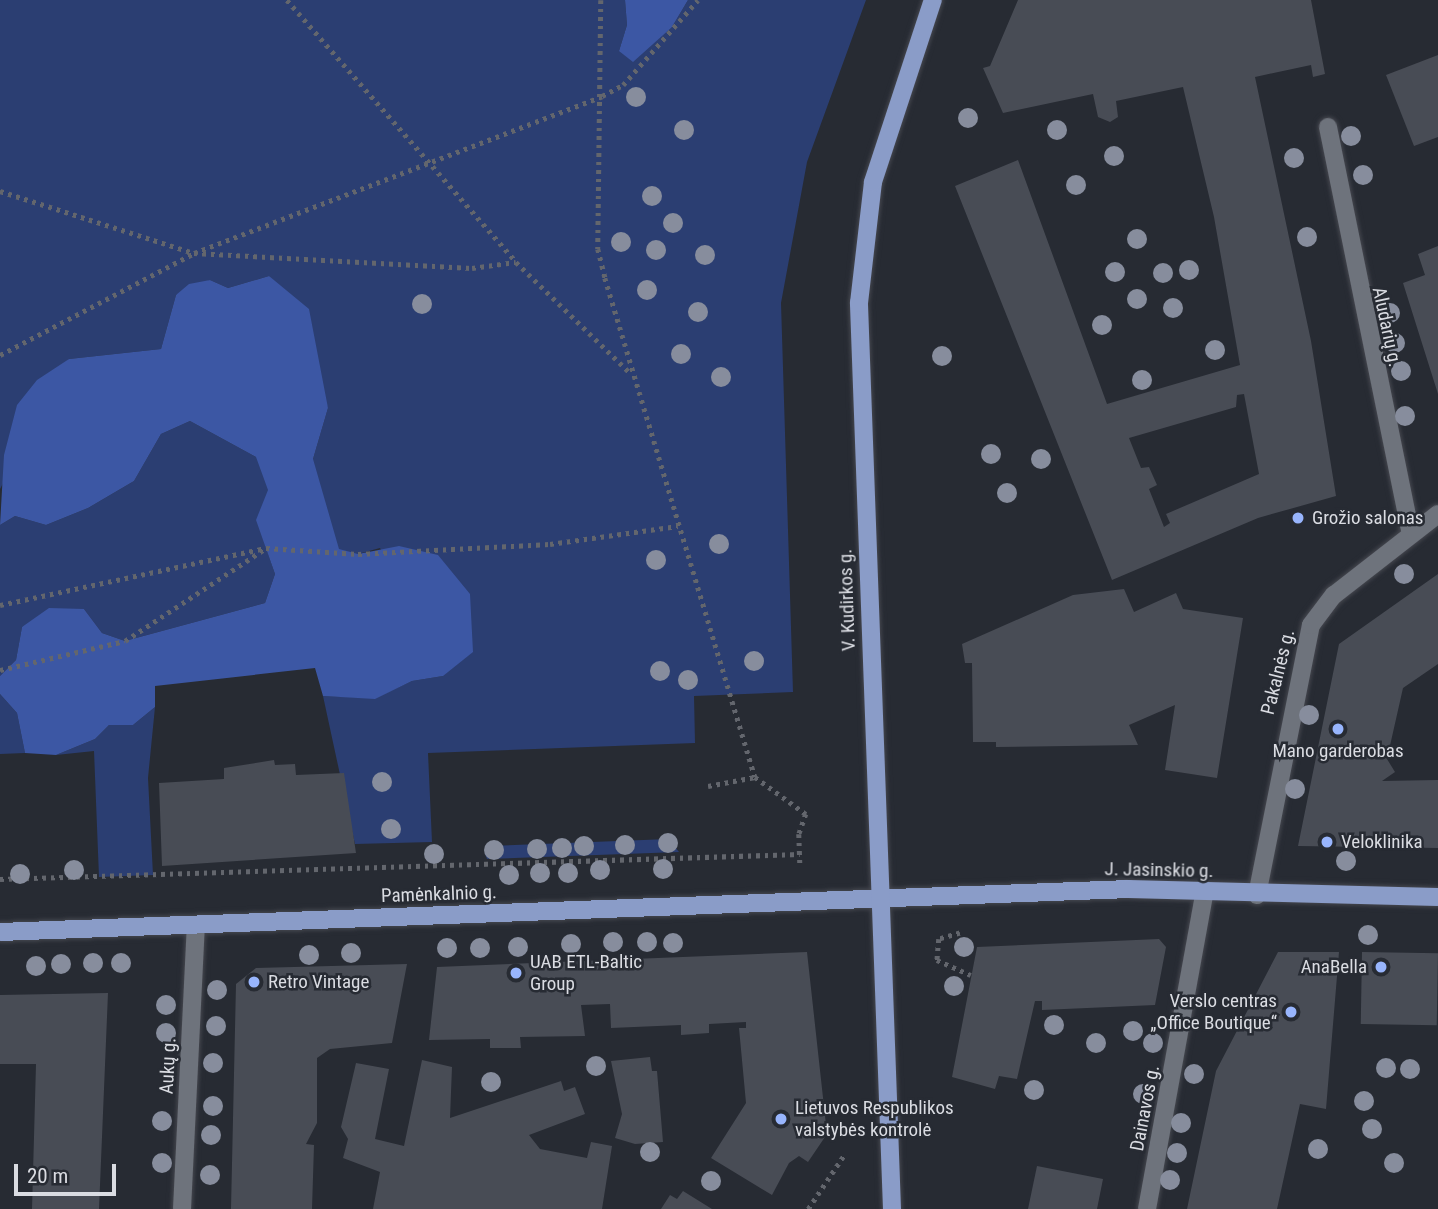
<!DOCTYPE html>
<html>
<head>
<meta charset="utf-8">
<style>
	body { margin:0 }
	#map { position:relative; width:1438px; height:1209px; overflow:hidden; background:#272b33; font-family:"Roboto Condensed",sans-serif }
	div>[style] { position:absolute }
	.green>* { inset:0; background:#2b3e72 }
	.forest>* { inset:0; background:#3c57a4 }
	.building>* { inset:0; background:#484c55; transform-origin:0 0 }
	.path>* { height:4.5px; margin-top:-2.25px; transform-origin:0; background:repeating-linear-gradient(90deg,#63666d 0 3.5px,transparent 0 8.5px) }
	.roads { filter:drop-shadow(0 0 2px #45474f) drop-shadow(0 0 2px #45474f) }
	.minor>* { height:18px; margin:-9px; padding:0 9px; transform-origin:9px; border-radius:9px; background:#6e737c }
	.major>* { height:18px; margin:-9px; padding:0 9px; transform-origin:9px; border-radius:9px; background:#8a9cc8 }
	.trees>* { width:20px; height:20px; margin:-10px; border-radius:50%; background:#878d9d }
	.dots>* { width:19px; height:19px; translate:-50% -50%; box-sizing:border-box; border:4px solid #272b33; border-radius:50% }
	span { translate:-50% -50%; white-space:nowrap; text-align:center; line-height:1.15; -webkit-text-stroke:5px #272b33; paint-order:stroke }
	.street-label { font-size:19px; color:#dadce2 }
	.poi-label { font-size:19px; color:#dadce2 }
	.left { translate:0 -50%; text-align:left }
	.right { translate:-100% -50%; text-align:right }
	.scale { position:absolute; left:14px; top:1164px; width:102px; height:32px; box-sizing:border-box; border:4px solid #dadce2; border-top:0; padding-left:9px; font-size:21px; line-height:24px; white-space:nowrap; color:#dadce2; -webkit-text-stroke:5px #272b33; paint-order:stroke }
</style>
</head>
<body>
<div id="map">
	<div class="green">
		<i style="clip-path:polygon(0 0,625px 0,627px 25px,619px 51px,672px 27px,688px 0,866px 0,807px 162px,781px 303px,793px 692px,694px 696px,695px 743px,428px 753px,432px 842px,355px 844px,323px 696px,375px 698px,412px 681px,443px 676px,380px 548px,358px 554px,265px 545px,275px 574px,265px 603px,125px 641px,102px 633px,84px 609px,22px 627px,16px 660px,0 676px,0 525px,15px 516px,46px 525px,88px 508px,134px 481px,161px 434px,190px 421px,256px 457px,313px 459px,328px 408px,269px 276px,228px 288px,210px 280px,176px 295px,161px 349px,69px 359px,0 489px)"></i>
		<i style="clip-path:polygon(0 694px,17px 713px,25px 753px,0 754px)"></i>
		<i style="clip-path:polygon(155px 707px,148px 778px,153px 875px,99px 877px,94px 751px,56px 755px,95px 739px,109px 725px,133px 725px)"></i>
		<i style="clip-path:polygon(669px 839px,679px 852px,487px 859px,485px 854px,489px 846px)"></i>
	</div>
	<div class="forest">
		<i style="clip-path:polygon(625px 0,688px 0,672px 27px,633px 62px,619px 51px,627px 25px)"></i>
		<i style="clip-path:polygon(269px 276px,309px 309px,328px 408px,313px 459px,339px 549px,358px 554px,399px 546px,438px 555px,470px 594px,473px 652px,443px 676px,412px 681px,375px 699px,323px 696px,315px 668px,155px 686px,155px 707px,133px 725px,109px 725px,95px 739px,56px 755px,25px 753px,17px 713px,0 694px,0 676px,16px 660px,22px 627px,49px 608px,84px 609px,102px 633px,125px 641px,265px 603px,275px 574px,256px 520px,268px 490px,256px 457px,190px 421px,161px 434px,134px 481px,88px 508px,46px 525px,15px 516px,0 525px,4px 455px,17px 405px,37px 380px,69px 359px,161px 349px,176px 295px,189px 284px,210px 280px,228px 288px)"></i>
	</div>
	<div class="building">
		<i style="clip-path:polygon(evenodd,1018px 0,1311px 0,1325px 74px,1313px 77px,1311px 65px,1255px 77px,1311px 341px,1336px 496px,1258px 518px,1112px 580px,955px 186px,1018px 160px,1107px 404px,1240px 365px,1214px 217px,1183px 87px,1116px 101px,1118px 117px,1110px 122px,1098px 117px,1093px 94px,1003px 113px,983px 68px,990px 66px,1018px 0,1244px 394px,1259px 474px,1166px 514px,1170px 523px,1164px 527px,1149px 489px,1157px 485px,1149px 467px,1141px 468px,1129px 438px,1236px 407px,1237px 395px,1244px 394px)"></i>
		<i style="clip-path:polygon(1438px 55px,1438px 137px,1414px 146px,1386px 75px)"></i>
		<i style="clip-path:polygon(1438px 246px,1438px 394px,1403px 283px,1425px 275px,1418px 254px)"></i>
		<i style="clip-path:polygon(1438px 574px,1438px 664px,1403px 688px,1387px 759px,1395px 772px,1382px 781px,1438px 780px,1438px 848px,1298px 846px,1339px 644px)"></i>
		<i style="clip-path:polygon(1124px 589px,1134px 612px,1176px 593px,1183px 609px,1243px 618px,1217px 778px,1165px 770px,1175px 705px,1129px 725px,1138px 745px,996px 747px,996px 742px,973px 742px,972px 663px,965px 663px,962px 644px,1073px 595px)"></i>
		<i style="clip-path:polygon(274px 760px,275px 765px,295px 764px,296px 775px,344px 773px,356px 853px,162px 866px,159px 783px,224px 779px,224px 768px)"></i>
		<i style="clip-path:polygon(1159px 939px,1166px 947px,1155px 1005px,1042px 1010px,1042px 1001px,1035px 1001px,1017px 1079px,999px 1076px,995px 1089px,952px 1077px,977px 947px)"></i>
		<i style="clip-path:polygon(807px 952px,827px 1134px,808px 1162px,799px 1156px,789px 1163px,772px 1195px,711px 1158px,746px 1103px,739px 1028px,746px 1028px,746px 1022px,709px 1024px,709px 1033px,681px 1035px,681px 1025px,611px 1028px,610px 1004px,581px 1005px,585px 1036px,520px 1037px,521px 1048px,490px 1048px,490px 1039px,429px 1040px,437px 967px)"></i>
		<i style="clip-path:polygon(1278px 952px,1339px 952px,1326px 1109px,1300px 1104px,1277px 1209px,1187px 1209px,1216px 1071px)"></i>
		<i style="left:1362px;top:952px;width:76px;height:72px;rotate:1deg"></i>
		<i style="clip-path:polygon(407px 964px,392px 1043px,330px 1049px,317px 1058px,317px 1123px,306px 1144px,314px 1145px,312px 1209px,231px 1209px,236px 984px,256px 968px)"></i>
		<i style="clip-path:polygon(108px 993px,99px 1209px,32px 1209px,36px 1064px,0 1064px,0 995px)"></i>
		<i style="clip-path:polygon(650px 1057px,652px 1071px,657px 1071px,663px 1142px,635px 1144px,615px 1138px,622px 1114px,611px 1061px)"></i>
		<i style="clip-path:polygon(422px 1060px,452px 1067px,450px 1118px,561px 1081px,564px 1091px,575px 1087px,585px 1114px,529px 1135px,540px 1149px,587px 1158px,591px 1142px,612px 1146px,602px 1209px,373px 1209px,380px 1172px,343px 1158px,348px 1139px,341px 1127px,356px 1063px,389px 1069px,375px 1139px,404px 1146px)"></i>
		<i style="clip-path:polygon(1037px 1166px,1103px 1179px,1097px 1209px,1028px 1209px)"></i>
		<i style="clip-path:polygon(683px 1191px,712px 1209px,661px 1209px,670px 1195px,677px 1199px)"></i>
	</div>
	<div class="path">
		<i style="left:287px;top:0;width:348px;rotate:48.8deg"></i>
		<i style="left:516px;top:262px;width:158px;rotate:44.2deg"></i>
		<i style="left:601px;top:0;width:249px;rotate:90.7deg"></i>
		<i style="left:598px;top:249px;width:30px;rotate:76deg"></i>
		<i style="left:605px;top:278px;width:521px;rotate:73.27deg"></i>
		<i style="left:755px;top:777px;width:63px;rotate:36deg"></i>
		<i style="left:806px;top:814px;width:21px;rotate:109deg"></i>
		<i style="left:799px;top:834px;width:30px;rotate:88deg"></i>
		<i style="left:0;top:191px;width:204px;rotate:17.7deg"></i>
		<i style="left:194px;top:253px;width:278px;rotate:3.1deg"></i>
		<i style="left:472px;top:268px;width:44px;rotate:-7.8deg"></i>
		<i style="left:0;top:355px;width:219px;rotate:-27.7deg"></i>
		<i style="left:194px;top:253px;width:437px;rotate:-21deg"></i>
		<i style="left:602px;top:96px;width:24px;rotate:-28deg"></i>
		<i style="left:623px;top:85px;width:113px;rotate:-48.6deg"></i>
		<i style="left:0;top:605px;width:268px;rotate:-12.1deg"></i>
		<i style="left:0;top:670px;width:128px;rotate:-13.1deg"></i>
		<i style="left:125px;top:641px;width:169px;rotate:-33.4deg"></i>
		<i style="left:266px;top:548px;width:92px;rotate:3.7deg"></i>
		<i style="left:358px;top:554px;width:192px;rotate:-3deg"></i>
		<i style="left:550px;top:544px;width:129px;rotate:-8deg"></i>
		<i style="left:708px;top:786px;width:48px;rotate:-10.8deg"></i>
		<i style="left:0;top:879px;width:800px;rotate:-1.79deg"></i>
		<i style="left:960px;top:933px;width:22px;rotate:164deg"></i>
		<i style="left:939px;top:939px;width:21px;rotate:95deg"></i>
		<i style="left:937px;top:960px;width:37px;rotate:24deg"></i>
		<i style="left:808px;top:1209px;width:65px;rotate:-56.3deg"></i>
	</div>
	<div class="roads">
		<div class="minor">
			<i style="left:1328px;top:127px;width:415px;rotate:78.5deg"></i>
			<i style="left:1257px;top:895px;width:275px;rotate:-78.7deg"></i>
			<i style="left:1311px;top:625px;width:38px;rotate:-53deg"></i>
			<i style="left:1334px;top:595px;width:132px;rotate:-37.9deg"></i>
			<i style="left:182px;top:1209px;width:284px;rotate:-87.2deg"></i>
			<i style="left:1147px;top:1209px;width:324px;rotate:-79.7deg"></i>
		</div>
		<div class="major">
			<i style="left:0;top:932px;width:1129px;rotate:-2.18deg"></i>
			<i style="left:1128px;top:889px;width:310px;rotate:1.5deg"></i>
			<i style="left:892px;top:1209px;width:907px;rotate:-92.09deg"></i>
			<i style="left:859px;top:303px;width:122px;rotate:-83.4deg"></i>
			<i style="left:873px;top:182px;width:192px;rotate:-71.8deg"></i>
		</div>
	</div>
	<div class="trees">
		<i style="left:636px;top:97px"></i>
		<i style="left:968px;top:118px"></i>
		<i style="left:684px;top:130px"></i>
		<i style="left:1057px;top:130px"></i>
		<i style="left:1351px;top:136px"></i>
		<i style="left:1114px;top:156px"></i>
		<i style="left:1294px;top:158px"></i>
		<i style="left:1363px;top:175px"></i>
		<i style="left:1076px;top:185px"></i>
		<i style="left:652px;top:196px"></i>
		<i style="left:673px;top:223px"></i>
		<i style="left:1307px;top:237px"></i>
		<i style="left:1137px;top:239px"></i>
		<i style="left:621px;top:242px"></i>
		<i style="left:656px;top:250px"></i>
		<i style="left:705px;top:255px"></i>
		<i style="left:1189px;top:270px"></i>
		<i style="left:1115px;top:272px"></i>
		<i style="left:1163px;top:273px"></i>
		<i style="left:647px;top:290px"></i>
		<i style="left:1137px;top:299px"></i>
		<i style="left:422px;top:304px"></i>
		<i style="left:1173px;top:308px"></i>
		<i style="left:698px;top:312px"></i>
		<i style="left:1390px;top:313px"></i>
		<i style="left:1102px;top:325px"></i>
		<i style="left:1395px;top:343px"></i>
		<i style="left:1215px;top:350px"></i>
		<i style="left:681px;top:354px"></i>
		<i style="left:942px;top:356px"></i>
		<i style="left:1401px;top:371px"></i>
		<i style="left:721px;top:377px"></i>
		<i style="left:1142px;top:380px"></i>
		<i style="left:1405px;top:416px"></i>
		<i style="left:991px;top:454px"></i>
		<i style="left:1041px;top:459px"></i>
		<i style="left:1007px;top:493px"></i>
		<i style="left:719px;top:544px"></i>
		<i style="left:656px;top:560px"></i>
		<i style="left:1404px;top:574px"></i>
		<i style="left:754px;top:661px"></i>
		<i style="left:660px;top:671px"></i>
		<i style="left:688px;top:680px"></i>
		<i style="left:1309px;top:715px"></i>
		<i style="left:382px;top:782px"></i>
		<i style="left:1295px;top:789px"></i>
		<i style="left:391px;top:829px"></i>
		<i style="left:668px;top:843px"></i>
		<i style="left:625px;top:845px"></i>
		<i style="left:584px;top:846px"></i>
		<i style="left:562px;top:848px"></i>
		<i style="left:537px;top:849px"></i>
		<i style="left:494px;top:850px"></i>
		<i style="left:434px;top:854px"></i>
		<i style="left:1346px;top:861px"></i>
		<i style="left:663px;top:869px"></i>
		<i style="left:74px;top:870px"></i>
		<i style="left:600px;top:870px"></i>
		<i style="left:540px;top:873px"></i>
		<i style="left:568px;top:873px"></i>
		<i style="left:20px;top:874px"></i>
		<i style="left:509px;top:875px"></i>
		<i style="left:1368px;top:935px"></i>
		<i style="left:613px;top:942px"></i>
		<i style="left:647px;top:942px"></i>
		<i style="left:673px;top:943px"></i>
		<i style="left:571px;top:944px"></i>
		<i style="left:518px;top:947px"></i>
		<i style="left:964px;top:947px"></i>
		<i style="left:447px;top:948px"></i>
		<i style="left:480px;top:948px"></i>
		<i style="left:351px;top:953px"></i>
		<i style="left:309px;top:955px"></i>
		<i style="left:93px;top:963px"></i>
		<i style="left:121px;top:963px"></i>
		<i style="left:61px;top:964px"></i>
		<i style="left:36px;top:966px"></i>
		<i style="left:954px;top:986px"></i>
		<i style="left:217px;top:990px"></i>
		<i style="left:166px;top:1005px"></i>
		<i style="left:1054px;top:1025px"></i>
		<i style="left:216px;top:1026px"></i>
		<i style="left:1133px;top:1031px"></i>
		<i style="left:166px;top:1033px"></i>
		<i style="left:1096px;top:1043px"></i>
		<i style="left:1153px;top:1043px"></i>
		<i style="left:213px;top:1063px"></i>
		<i style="left:596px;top:1066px"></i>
		<i style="left:1386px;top:1068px"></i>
		<i style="left:1410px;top:1069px"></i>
		<i style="left:1194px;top:1074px"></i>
		<i style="left:491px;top:1082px"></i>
		<i style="left:1034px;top:1090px"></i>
		<i style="left:1143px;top:1094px"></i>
		<i style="left:1364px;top:1101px"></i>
		<i style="left:213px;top:1106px"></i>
		<i style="left:162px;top:1121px"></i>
		<i style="left:1181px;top:1123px"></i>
		<i style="left:1372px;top:1129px"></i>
		<i style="left:211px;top:1135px"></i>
		<i style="left:1318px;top:1149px"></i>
		<i style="left:650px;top:1152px"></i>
		<i style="left:1177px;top:1153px"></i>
		<i style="left:162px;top:1163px"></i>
		<i style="left:1394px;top:1163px"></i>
		<i style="left:210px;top:1175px"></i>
		<i style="left:1170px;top:1180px"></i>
		<i style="left:711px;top:1181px"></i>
	</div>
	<div class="dots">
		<i style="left:1298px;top:518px;background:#98b5fd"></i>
		<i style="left:1338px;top:729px;background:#98b5fd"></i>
		<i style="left:1327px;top:842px;background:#98b5fd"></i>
		<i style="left:1381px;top:967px;background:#98b5fd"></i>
		<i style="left:516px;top:973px;background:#98b5fd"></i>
		<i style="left:254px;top:982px;background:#98b5fd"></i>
		<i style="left:1291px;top:1012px;background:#98b5fd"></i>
		<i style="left:781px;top:1119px;background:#98b5fd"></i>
	</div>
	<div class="street-label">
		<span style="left:1387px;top:327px;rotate:78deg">Aludarių g.</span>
		<span style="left:847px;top:600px;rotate:-92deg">V. Kudirkos g.</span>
		<span style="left:1278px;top:672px;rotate:-76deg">Pakalnės g.</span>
		<span style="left:1159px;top:870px;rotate:1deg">J. Jasinskio g.</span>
		<span style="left:439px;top:894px;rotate:-2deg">Pamėnkalnio g.</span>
		<span style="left:168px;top:1066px;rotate:-87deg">Aukų g.</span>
		<span style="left:1145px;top:1108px;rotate:-79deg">Dainavos g.</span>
	</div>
	<div class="poi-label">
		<span class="left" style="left:1312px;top:518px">Grožio salonas</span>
		<span style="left:1338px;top:751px">Mano garderobas</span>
		<span class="left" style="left:1341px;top:842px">Veloklinika</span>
		<span class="left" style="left:530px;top:973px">UAB ETL-Baltic<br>Group</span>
		<span class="right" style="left:1367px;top:967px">AnaBella</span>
		<span class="left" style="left:268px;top:982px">Retro Vintage</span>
		<span class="right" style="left:1277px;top:1012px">Verslo centras<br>„Office Boutique“</span>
		<span class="left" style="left:795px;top:1119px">Lietuvos Respublikos<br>valstybės kontrolė</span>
	</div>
	<div class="scale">20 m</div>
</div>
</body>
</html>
